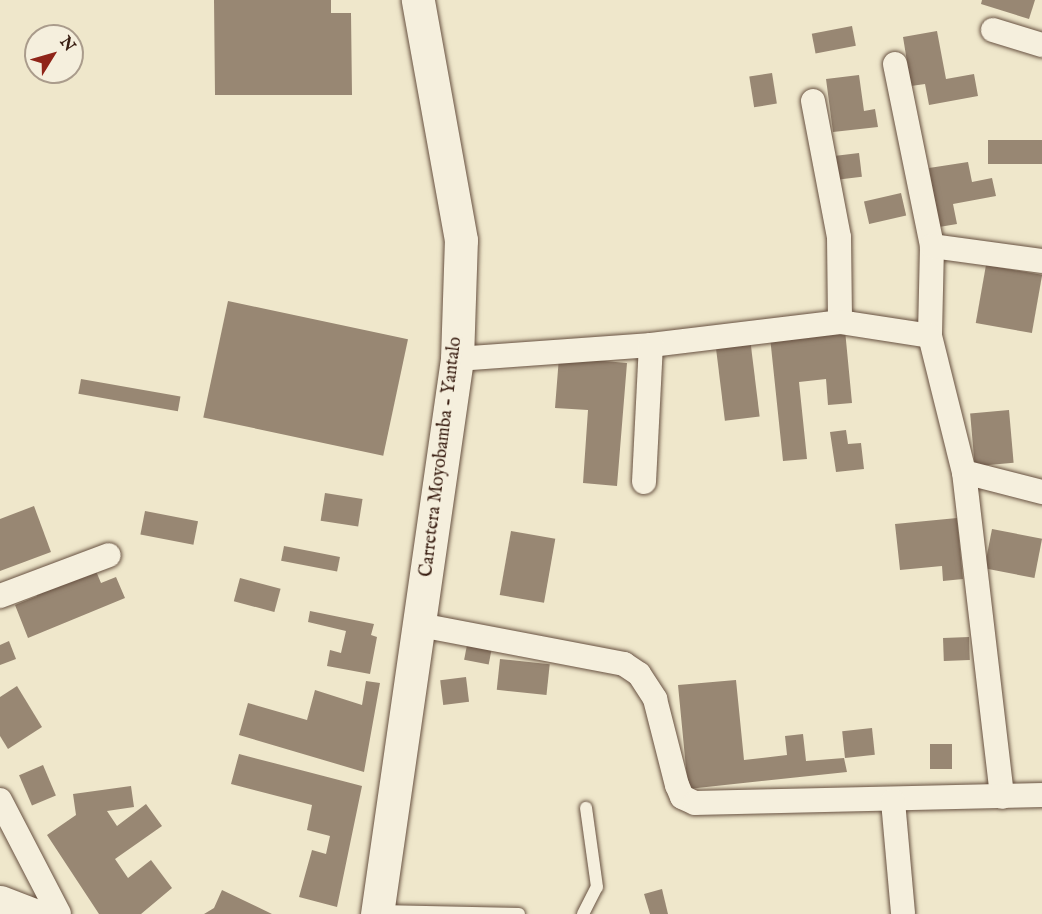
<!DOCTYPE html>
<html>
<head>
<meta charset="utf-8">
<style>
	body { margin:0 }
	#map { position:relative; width:1042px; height:914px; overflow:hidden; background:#efe7cb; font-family:"IM FELL English",serif }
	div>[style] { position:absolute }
	.building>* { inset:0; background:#988773; transform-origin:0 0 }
	.roads { filter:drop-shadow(0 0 2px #675141) drop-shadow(0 0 2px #675141) }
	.lane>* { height:12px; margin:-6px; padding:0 6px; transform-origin:6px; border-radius:6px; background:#f5efdd }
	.street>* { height:24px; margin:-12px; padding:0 12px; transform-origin:12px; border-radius:12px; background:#f5efdd }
	.secondary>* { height:33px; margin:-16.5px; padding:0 16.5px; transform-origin:16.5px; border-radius:16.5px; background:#f5efdd }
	span { translate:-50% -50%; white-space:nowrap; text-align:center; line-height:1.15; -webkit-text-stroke:6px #f5efdd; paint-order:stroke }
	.street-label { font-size:18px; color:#3a1f13 }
	.north { position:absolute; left:24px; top:24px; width:60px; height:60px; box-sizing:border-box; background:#f5efdd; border:2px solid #aa9c8c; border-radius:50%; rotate:53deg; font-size:16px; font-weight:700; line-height:24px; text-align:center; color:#3a1f13 }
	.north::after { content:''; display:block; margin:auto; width:21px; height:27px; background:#8f2418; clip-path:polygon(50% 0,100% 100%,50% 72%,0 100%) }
</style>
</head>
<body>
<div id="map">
	<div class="building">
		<i style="clip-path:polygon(214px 0,331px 0,331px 13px,351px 13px,352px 95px,215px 95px)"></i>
		<i style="clip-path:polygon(982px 0,1035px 0,1029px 19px,981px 4px)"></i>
		<i style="left:852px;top:26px;width:20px;height:41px;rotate:79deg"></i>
		<i style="clip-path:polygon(937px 31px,946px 79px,974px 74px,978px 96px,929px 105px,925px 84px,911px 86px,903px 37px)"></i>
		<i style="left:772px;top:73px;width:31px;height:23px;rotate:81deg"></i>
		<i style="clip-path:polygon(859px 75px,864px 111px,875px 109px,878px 127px,833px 132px,826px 79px)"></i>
		<i style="left:1042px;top:140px;width:24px;height:54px;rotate:90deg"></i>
		<i style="left:859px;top:153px;width:24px;height:23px;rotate:83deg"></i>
		<i style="clip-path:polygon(968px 162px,972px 182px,992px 178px,996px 196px,953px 204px,957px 224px,939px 227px,929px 168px)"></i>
		<i style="left:901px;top:193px;width:23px;height:38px;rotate:77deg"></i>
		<i style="left:986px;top:265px;width:57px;height:59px;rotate:10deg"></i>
		<i style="left:228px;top:301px;width:184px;height:119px;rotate:12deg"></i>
		<i style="clip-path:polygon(845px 330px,852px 403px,828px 405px,826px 379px,799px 382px,807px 459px,783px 461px,770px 337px)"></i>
		<i style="left:750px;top:338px;width:79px;height:35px;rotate:83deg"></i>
		<i style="clip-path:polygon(559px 357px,627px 363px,617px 486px,583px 483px,588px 410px,555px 408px)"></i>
		<i style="left:81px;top:379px;width:101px;height:15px;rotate:10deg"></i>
		<i style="left:1009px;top:410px;width:53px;height:39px;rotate:85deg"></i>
		<i style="clip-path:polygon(846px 430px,848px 444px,861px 443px,864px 469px,836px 472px,830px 432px)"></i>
		<i style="left:325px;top:493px;width:38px;height:28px;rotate:9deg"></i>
		<i style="clip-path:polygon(34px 506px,51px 552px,0 571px,0 519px)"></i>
		<i style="left:145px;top:511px;width:54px;height:24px;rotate:11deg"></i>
		<i style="clip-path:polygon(957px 518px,963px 579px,943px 581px,942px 566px,900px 570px,895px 524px)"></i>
		<i style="left:992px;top:529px;width:51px;height:40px;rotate:11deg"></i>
		<i style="left:511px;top:531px;width:45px;height:65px;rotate:10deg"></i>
		<i style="left:284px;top:546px;width:57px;height:15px;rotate:11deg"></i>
		<i style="clip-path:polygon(93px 564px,101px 583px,116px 577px,125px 598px,28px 638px,15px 605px,37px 596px,34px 588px)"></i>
		<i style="left:240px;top:578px;width:42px;height:24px;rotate:15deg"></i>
		<i style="clip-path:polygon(310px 611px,374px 624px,371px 635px,377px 637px,370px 674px,327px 666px,330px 650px,341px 653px,346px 631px,308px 622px)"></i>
		<i style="left:969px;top:637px;width:23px;height:26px;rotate:88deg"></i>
		<i style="clip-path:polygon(9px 641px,16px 659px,0 665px,0 645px)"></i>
		<i style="left:467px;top:645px;width:25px;height:15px;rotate:11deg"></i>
		<i style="left:500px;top:659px;width:50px;height:31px;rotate:6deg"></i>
		<i style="left:466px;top:677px;width:25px;height:26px;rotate:83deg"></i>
		<i style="clip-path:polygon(736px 680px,744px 760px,787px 755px,785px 736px,803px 734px,806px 761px,844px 758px,847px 772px,688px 789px,678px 685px)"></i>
		<i style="clip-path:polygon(366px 681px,380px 683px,364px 772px,239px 735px,248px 703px,307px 720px,315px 690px,362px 705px)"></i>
		<i style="clip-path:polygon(17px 686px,42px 727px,8px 749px,0 736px,0 697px)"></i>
		<i style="left:872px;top:728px;width:27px;height:30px;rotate:84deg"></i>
		<i style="left:930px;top:744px;width:22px;height:25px"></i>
		<i style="clip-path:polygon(239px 754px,362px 786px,337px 907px,299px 897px,312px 850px,326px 854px,330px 836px,307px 830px,312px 805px,231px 784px)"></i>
		<i style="left:43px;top:765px;width:33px;height:26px;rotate:67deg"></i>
		<i style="clip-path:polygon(131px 786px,134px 807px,107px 811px,117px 826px,146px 804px,162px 826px,115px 859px,128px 878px,151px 860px,172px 888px,141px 914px,99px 914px,47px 835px,76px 815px,73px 794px)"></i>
		<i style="clip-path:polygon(662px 889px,668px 914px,650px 914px,644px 894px)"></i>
		<i style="clip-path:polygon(222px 890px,272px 914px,204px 914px,214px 908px)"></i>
	</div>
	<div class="roads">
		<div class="lane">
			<i style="left:379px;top:911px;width:140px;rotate:1.2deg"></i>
			<i style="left:583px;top:914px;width:30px;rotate:-63deg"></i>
			<i style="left:597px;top:887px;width:80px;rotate:-97.9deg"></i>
		</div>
		<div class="street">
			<i style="left:993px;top:30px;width:51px;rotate:17deg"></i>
			<i style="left:895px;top:64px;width:186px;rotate:78.5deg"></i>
			<i style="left:932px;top:246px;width:90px;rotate:91.3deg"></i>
			<i style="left:930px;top:336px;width:140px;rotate:76deg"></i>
			<i style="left:964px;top:472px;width:81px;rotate:14.4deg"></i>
			<i style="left:813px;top:101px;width:138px;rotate:79.2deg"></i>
			<i style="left:839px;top:237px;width:85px;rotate:89.3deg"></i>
			<i style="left:932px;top:246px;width:111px;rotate:7.8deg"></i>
			<i style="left:457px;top:359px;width:195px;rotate:-4.1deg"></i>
			<i style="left:651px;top:345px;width:190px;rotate:-6.9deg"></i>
			<i style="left:840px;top:322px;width:91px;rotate:8.8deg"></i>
			<i style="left:964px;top:472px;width:327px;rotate:83.3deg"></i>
			<i style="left:644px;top:482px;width:137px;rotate:-87.1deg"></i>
			<i style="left:0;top:596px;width:116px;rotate:-20.6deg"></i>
			<i style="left:420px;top:625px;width:208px;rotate:10.8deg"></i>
			<i style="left:624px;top:664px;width:18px;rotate:34deg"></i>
			<i style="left:639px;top:674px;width:30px;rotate:57deg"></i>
			<i style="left:655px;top:699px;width:89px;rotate:75.7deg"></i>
			<i style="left:677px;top:785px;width:13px;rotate:67deg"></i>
			<i style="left:682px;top:797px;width:14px;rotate:25deg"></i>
			<i style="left:695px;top:803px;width:347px;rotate:-1.3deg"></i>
			<i style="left:0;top:800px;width:128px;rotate:62.6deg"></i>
			<i style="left:893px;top:801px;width:113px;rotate:84.9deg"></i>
		</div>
		<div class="secondary">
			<i style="left:0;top:902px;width:34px;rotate:21deg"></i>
			<i style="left:377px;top:914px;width:561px;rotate:-81.8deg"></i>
			<i style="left:457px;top:359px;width:119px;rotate:-88.1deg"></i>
			<i style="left:461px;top:240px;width:244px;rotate:-100.2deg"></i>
		</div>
	</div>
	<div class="street-label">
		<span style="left:442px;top:457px;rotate:-83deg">Carretera Moyobamba - Yantalo</span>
	</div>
	<div class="north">N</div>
</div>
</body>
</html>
